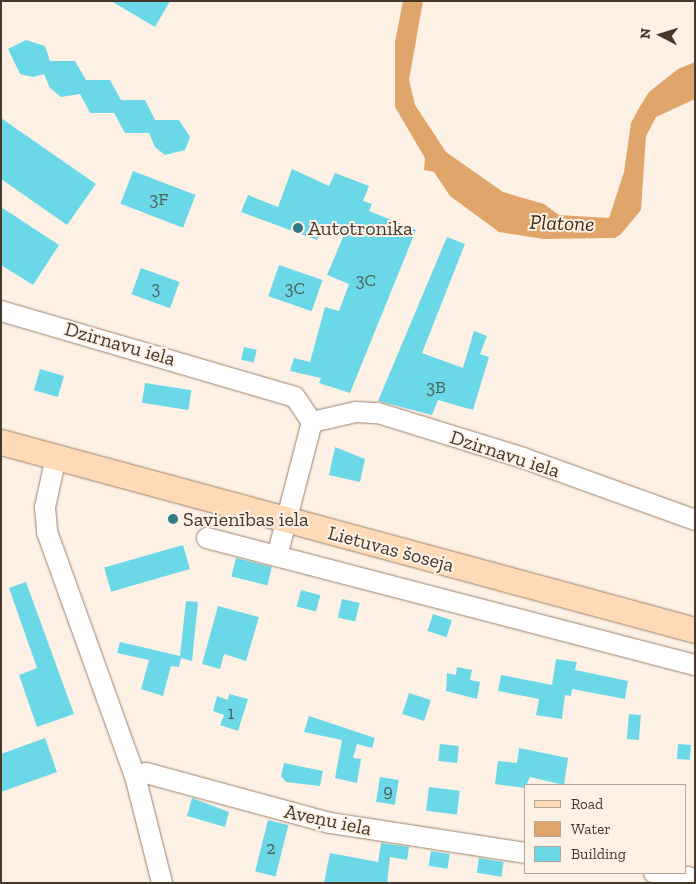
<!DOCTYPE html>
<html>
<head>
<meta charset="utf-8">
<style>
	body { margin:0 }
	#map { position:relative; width:696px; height:884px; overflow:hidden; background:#fdf1e6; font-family:"Zilla Slab",serif }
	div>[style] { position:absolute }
	.water>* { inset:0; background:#e0a56b }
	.building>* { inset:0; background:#6bd8e8; transform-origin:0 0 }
	.roads { filter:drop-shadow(0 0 1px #9c8067) drop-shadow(0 0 1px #9c8067) }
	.minor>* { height:20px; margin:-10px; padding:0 10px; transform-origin:10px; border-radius:10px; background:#fff }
	.major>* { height:25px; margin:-12.5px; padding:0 12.5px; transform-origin:12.5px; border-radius:12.5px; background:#fedab7 }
	.dots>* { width:14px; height:14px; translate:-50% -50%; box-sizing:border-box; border:2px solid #fdf1e6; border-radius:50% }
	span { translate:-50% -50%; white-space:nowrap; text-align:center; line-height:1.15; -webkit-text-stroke:4px #fdf1e6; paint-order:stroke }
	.number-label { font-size:18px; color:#4e615c }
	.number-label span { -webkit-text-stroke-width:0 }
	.poi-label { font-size:20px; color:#45392e }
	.left { translate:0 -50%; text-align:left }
	.street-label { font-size:20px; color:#45392e }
	.water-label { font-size:21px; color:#41280f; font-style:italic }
	.frame { position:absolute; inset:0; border:2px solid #45392e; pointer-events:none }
	.legend { position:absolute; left:524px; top:784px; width:162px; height:90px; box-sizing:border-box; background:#fdf1e6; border:1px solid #b3a79c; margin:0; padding:6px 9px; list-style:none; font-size:15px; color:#45392e }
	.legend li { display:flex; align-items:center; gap:10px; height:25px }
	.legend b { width:25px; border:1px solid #b3a79c }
	.north { position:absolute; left:636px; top:10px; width:50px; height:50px; -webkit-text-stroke:4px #fdf1e6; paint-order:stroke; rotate:275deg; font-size:14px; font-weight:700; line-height:20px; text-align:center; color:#45392e }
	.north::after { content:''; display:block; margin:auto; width:18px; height:22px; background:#45392e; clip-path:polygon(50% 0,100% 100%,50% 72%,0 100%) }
</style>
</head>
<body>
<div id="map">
	<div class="water">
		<i style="clip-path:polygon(403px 1px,423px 1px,409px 80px,415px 105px,446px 152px,503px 192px,544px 204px,559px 215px,609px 218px,624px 172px,631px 123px,639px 108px,649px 92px,678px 69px,695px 62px,695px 99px,656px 117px,646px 136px,641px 210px,621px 234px,615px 238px,544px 239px,499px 232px,450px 196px,434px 172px,424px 170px,425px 158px,395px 107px,395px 42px)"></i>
	</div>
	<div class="building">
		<i style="clip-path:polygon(111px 1px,170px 1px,155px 27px)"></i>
		<i style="clip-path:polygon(26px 40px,45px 46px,50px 61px,75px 61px,86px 80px,110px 80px,121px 100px,145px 100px,155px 120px,179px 120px,190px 137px,185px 150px,165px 155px,155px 147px,149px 133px,125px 133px,114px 113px,90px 113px,80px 94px,61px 97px,50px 88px,44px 74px,33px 77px,20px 74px,8px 49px)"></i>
		<i style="clip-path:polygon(1px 118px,96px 184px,67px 225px,1px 179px)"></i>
		<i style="clip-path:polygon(292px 169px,329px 186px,335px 173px,369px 186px,363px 201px,372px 204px,369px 211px,416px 230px,350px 393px,319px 383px,321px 378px,290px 371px,294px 358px,310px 362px,325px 307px,339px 311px,349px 284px,327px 275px,344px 235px,323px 226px,317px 240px,241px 212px,248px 195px,278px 207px)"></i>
		<i style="left:133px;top:171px;width:67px;height:35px;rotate:21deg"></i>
		<i style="clip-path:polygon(1px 207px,59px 245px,33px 285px,1px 265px)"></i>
		<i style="clip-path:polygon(447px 237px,465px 244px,422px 353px,463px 368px,474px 331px,487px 336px,480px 354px,489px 357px,473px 410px,438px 400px,432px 415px,378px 401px)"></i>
		<i style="left:279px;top:265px;width:46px;height:33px;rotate:19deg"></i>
		<i style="left:141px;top:268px;width:41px;height:28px;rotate:20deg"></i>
		<i style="left:244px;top:347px;width:13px;height:13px;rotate:13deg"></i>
		<i style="left:40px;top:369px;width:25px;height:22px;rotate:16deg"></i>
		<i style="left:145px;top:383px;width:47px;height:20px;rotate:9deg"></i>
		<i style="clip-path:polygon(335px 447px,365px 459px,360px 482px,329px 475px)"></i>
		<i style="left:183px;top:545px;width:25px;height:82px;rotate:74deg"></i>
		<i style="left:236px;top:558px;width:37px;height:19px;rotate:14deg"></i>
		<i style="clip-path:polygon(26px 582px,74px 714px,37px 727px,19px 675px,37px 668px,9px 588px)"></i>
		<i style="left:301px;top:590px;width:20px;height:17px;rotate:15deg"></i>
		<i style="left:342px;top:599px;width:18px;height:19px;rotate:13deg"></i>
		<i style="clip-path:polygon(186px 601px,198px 602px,192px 661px,181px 658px,179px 667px,171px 666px,163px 696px,141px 689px,149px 660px,117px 653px,120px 642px,180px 656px)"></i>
		<i style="clip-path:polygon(218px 606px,259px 617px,246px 661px,224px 654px,220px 669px,202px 664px)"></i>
		<i style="left:433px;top:614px;width:20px;height:18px;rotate:18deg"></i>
		<i style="clip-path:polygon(556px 659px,577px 662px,575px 670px,628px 681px,625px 699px,572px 689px,571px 696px,565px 695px,562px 719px,536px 715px,539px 699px,498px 691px,501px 675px,552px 685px)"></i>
		<i style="clip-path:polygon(457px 667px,472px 670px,470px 680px,480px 682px,477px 699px,446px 691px,447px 673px,456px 675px)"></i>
		<i style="left:409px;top:693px;width:23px;height:22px;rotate:18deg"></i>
		<i style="clip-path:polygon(229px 694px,248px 699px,238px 731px,220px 725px,224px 715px,213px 711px,217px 696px,228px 700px)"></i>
		<i style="left:629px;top:714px;width:12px;height:25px;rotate:5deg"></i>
		<i style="clip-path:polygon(309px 716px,375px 738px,372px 748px,357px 744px,353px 758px,361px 759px,357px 783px,335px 778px,342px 740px,304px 732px)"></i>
		<i style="clip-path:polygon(45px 738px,57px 772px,1px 792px,1px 754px)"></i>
		<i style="left:440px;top:744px;width:19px;height:17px;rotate:6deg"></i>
		<i style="left:678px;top:744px;width:13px;height:15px;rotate:4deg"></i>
		<i style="clip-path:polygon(519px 748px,568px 758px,564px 785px,530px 777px,525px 788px,495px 784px,498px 761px,517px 763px)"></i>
		<i style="clip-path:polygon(284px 763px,323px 771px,320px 786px,286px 782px,281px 776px)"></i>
		<i style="left:380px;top:777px;width:19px;height:25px;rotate:9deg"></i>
		<i style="left:429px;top:787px;width:31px;height:24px;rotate:7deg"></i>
		<i style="clip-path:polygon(192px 798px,229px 812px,225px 827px,187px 816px)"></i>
		<i style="left:268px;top:820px;width:21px;height:53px;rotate:14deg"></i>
		<i style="clip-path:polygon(381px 843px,409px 847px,407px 860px,390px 857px,387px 883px,324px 883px,330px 853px,378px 862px)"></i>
		<i style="left:431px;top:851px;width:19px;height:15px;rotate:9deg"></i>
		<i style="left:479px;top:858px;width:25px;height:15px;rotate:9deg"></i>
	</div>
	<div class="roads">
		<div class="minor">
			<i style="left:1px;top:311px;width:306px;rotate:16.3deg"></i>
			<i style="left:295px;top:397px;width:30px;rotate:56deg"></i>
			<i style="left:312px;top:422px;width:138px;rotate:104.6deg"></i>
			<i style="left:312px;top:422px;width:45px;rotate:-12.8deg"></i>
			<i style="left:356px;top:412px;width:22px;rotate:3deg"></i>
			<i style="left:378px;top:413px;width:152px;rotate:17.2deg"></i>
			<i style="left:523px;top:458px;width:183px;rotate:19.8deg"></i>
			<i style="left:56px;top:457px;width:51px;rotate:102.4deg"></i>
			<i style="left:45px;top:507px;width:25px;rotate:85deg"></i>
			<i style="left:47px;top:532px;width:259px;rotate:70.2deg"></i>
			<i style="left:135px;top:776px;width:110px;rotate:75.8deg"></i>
			<i style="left:207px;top:538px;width:504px;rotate:14.59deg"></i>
			<i style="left:135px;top:776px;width:11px;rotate:-15deg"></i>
			<i style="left:146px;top:773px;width:191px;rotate:15.2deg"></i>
			<i style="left:330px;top:823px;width:197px;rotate:8.7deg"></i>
			<i style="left:654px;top:873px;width:41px;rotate:7deg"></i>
		</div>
		<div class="major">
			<i style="left:1px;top:442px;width:719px;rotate:15.16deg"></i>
		</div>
	</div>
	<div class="dots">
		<i style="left:298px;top:228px;background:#337a85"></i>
		<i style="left:173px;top:519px;background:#337a85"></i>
	</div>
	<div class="number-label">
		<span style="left:159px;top:199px">3F</span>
		<span style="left:366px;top:280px">3C</span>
		<span style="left:156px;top:288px">3</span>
		<span style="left:295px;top:288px">3C</span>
		<span style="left:436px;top:387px">3B</span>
		<span style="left:231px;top:713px">1</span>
		<span style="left:388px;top:791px">9</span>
		<span style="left:271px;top:848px">2</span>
	</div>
	<div class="poi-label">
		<span class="left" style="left:308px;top:228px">Autotronika</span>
		<span class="left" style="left:183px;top:519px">Savienības iela</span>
	</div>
	<div class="street-label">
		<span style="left:120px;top:344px;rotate:16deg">Dzirnavu iela</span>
		<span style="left:505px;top:454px;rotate:18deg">Dzirnavu iela</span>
		<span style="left:391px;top:549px;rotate:15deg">Lietuvas šoseja</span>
		<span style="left:328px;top:820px;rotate:12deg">Aveņu iela</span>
	</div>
	<div class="water-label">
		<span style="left:562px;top:223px;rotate:2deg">Platone</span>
	</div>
	<div class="frame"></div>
	<ul class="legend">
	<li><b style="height:6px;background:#fedab7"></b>Road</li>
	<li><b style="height:14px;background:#e0a56b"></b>Water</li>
	<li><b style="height:14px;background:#6bd8e8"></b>Building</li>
	</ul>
	<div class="north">N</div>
</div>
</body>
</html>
